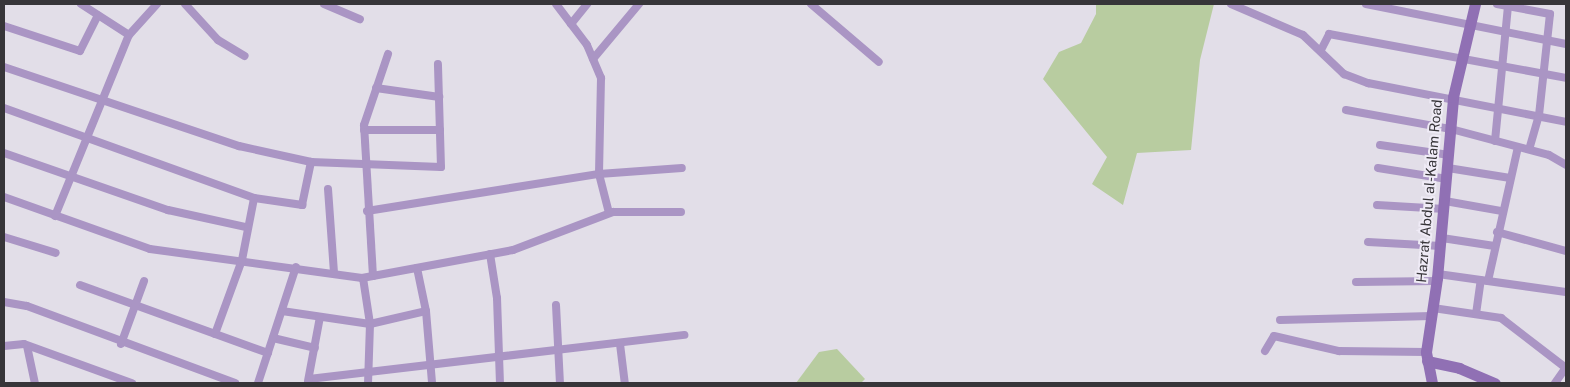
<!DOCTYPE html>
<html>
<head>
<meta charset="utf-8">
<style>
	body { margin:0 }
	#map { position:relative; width:1570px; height:387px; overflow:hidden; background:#e2dee8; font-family:"Public Sans",sans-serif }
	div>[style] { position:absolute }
	.green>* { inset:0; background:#b8cca0 }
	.street>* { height:8px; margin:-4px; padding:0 4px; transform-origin:4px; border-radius:4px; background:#aa95c4 }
	.secondary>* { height:11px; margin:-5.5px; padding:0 5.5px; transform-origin:5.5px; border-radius:5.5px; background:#9070b4 }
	span { translate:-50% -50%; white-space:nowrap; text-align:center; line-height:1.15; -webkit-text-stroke:4px #efebf6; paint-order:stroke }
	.street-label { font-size:14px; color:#373539 }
	.frame { position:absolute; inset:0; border:5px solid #373539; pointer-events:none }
</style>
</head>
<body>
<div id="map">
	<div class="green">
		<i style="clip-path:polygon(1096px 4px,1214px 4px,1200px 60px,1191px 150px,1137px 153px,1123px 205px,1092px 184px,1107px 157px,1043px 79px,1059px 52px,1081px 43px,1096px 14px)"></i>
		<i style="clip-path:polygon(837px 349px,865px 379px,861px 383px,796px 383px,819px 352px)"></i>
	</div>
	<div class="street">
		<i style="left:81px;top:4px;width:57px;rotate:32.9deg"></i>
		<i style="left:185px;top:4px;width:49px;rotate:47.5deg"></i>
		<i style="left:218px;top:40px;width:31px;rotate:31deg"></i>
		<i style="left:324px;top:4px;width:39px;rotate:23deg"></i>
		<i style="left:556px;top:4px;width:51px;rotate:52.9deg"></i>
		<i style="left:587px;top:45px;width:36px;rotate:67deg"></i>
		<i style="left:601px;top:78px;width:96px;rotate:91.2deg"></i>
		<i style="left:599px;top:174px;width:40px;rotate:75.6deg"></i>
		<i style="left:811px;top:4px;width:89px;rotate:40.5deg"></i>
		<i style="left:1231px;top:4px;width:78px;rotate:23.3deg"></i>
		<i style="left:1303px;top:35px;width:57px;rotate:43.6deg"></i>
		<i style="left:1344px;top:74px;width:26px;rotate:21deg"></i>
		<i style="left:1368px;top:83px;width:202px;rotate:11.1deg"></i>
		<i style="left:1366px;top:4px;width:204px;rotate:11.3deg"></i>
		<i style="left:1497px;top:4px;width:54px;rotate:10.7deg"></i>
		<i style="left:1550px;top:14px;width:102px;rotate:96.2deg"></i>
		<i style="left:1539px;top:115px;width:35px;rotate:106deg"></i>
		<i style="left:571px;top:24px;width:26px;rotate:-51deg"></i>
		<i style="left:4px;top:26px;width:80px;rotate:18.2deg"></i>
		<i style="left:80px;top:51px;width:40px;rotate:-63.4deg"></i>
		<i style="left:1321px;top:50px;width:18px;rotate:-63deg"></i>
		<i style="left:1329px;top:34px;width:241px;rotate:10.5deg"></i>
		<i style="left:593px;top:59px;width:72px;rotate:-50.1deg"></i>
		<i style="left:4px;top:67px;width:248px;rotate:18.6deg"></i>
		<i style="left:239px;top:146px;width:74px;rotate:12.5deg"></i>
		<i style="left:311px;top:162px;width:130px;rotate:2.2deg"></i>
		<i style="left:441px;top:167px;width:103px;rotate:-91.7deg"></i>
		<i style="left:376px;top:88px;width:64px;rotate:8.1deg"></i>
		<i style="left:4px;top:108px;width:266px;rotate:19.8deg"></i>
		<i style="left:254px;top:198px;width:49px;rotate:8.3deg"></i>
		<i style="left:302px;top:205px;width:44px;rotate:-78.2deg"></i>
		<i style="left:1346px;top:110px;width:107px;rotate:10.3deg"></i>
		<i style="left:1451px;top:129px;width:101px;rotate:14.9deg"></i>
		<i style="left:1549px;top:155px;width:20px;rotate:30deg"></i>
		<i style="left:364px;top:130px;width:76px"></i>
		<i style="left:1495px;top:141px;width:136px;rotate:-84.5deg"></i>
		<i style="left:1380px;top:145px;width:70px;rotate:8.2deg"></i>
		<i style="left:4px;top:153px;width:174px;rotate:19.2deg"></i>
		<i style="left:168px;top:210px;width:80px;rotate:12.3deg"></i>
		<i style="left:1378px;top:168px;width:70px;rotate:9.1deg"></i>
		<i style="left:1448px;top:168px;width:63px;rotate:9.2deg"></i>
		<i style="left:328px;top:189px;width:84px;rotate:85.9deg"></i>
		<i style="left:4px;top:197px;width:155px;rotate:19.6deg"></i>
		<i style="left:150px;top:249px;width:214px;rotate:7.8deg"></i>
		<i style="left:362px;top:278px;width:154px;rotate:-10.5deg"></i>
		<i style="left:513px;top:250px;width:107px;rotate:-20.8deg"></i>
		<i style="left:613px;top:212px;width:68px"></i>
		<i style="left:1445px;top:201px;width:58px;rotate:10deg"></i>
		<i style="left:1377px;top:205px;width:68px;rotate:3.4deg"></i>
		<i style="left:367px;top:211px;width:235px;rotate:-9.1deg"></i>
		<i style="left:599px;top:174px;width:83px;rotate:-4.1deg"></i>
		<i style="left:55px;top:216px;width:196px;rotate:-67.8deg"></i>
		<i style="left:129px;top:35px;width:42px;rotate:-47.9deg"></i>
		<i style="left:1497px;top:232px;width:72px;rotate:15.4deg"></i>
		<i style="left:4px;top:237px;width:54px;rotate:17.1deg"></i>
		<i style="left:1442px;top:238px;width:53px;rotate:8.7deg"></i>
		<i style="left:1368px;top:242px;width:73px;rotate:3.1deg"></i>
		<i style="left:490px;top:254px;width:45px;rotate:81deg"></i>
		<i style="left:497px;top:298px;width:85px;rotate:88deg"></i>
		<i style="left:417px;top:268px;width:44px;rotate:78.2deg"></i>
		<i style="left:426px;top:311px;width:72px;rotate:85.2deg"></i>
		<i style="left:1438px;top:274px;width:129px;rotate:8deg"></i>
		<i style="left:373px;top:276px;width:151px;rotate:-93.4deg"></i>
		<i style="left:364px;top:125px;width:75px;rotate:-71.3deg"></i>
		<i style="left:363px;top:278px;width:47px;rotate:81.3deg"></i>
		<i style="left:370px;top:324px;width:59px;rotate:91.9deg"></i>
		<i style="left:1488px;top:281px;width:137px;rotate:-77.4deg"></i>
		<i style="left:1356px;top:282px;width:81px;rotate:-0.7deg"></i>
		<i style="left:80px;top:285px;width:200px;rotate:19.9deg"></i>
		<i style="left:4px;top:302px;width:23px;rotate:10deg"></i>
		<i style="left:27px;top:306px;width:222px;rotate:20.3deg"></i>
		<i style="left:556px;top:305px;width:78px;rotate:87.1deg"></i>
		<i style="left:1433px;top:308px;width:69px;rotate:8.4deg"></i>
		<i style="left:1501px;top:318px;width:82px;rotate:37.6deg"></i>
		<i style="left:282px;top:311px;width:89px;rotate:8.4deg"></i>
		<i style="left:370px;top:324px;width:57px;rotate:-13.1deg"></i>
		<i style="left:1476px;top:314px;width:34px;rotate:-82deg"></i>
		<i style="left:1280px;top:320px;width:151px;rotate:-1.5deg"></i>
		<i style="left:215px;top:334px;width:79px;rotate:-70deg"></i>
		<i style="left:242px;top:260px;width:63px;rotate:-79deg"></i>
		<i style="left:273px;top:338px;width:43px;rotate:13.4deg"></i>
		<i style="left:121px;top:344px;width:67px;rotate:-69.9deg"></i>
		<i style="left:620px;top:344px;width:39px;rotate:83deg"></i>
		<i style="left:4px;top:346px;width:20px;rotate:-6deg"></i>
		<i style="left:24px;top:344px;width:115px;rotate:19.9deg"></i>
		<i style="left:27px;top:346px;width:38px;rotate:78deg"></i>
		<i style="left:1265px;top:351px;width:17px;rotate:-59deg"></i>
		<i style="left:1274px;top:336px;width:67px;rotate:13deg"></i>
		<i style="left:1339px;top:351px;width:87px;rotate:0.7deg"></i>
		<i style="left:309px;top:379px;width:378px;rotate:-6.7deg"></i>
		<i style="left:308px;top:381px;width:65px;rotate:-79.4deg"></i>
		<i style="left:258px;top:383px;width:122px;rotate:-71.9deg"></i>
		<i style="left:1555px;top:383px;width:19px;rotate:-55deg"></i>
	</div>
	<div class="secondary">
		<i style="left:1427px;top:361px;width:33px;rotate:12deg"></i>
		<i style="left:1459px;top:368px;width:39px;rotate:23deg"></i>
		<i style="left:1432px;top:383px;width:32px;rotate:-101deg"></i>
		<i style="left:1426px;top:352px;width:75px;rotate:-81.5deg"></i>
		<i style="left:1437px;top:278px;width:182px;rotate:-84.9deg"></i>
		<i style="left:1453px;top:97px;width:96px;rotate:-76.7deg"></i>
	</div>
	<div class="street-label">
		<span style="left:1429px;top:191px;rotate:-85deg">Hazrat Abdul al-Kalam Road</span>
	</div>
	<div class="frame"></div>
</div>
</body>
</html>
